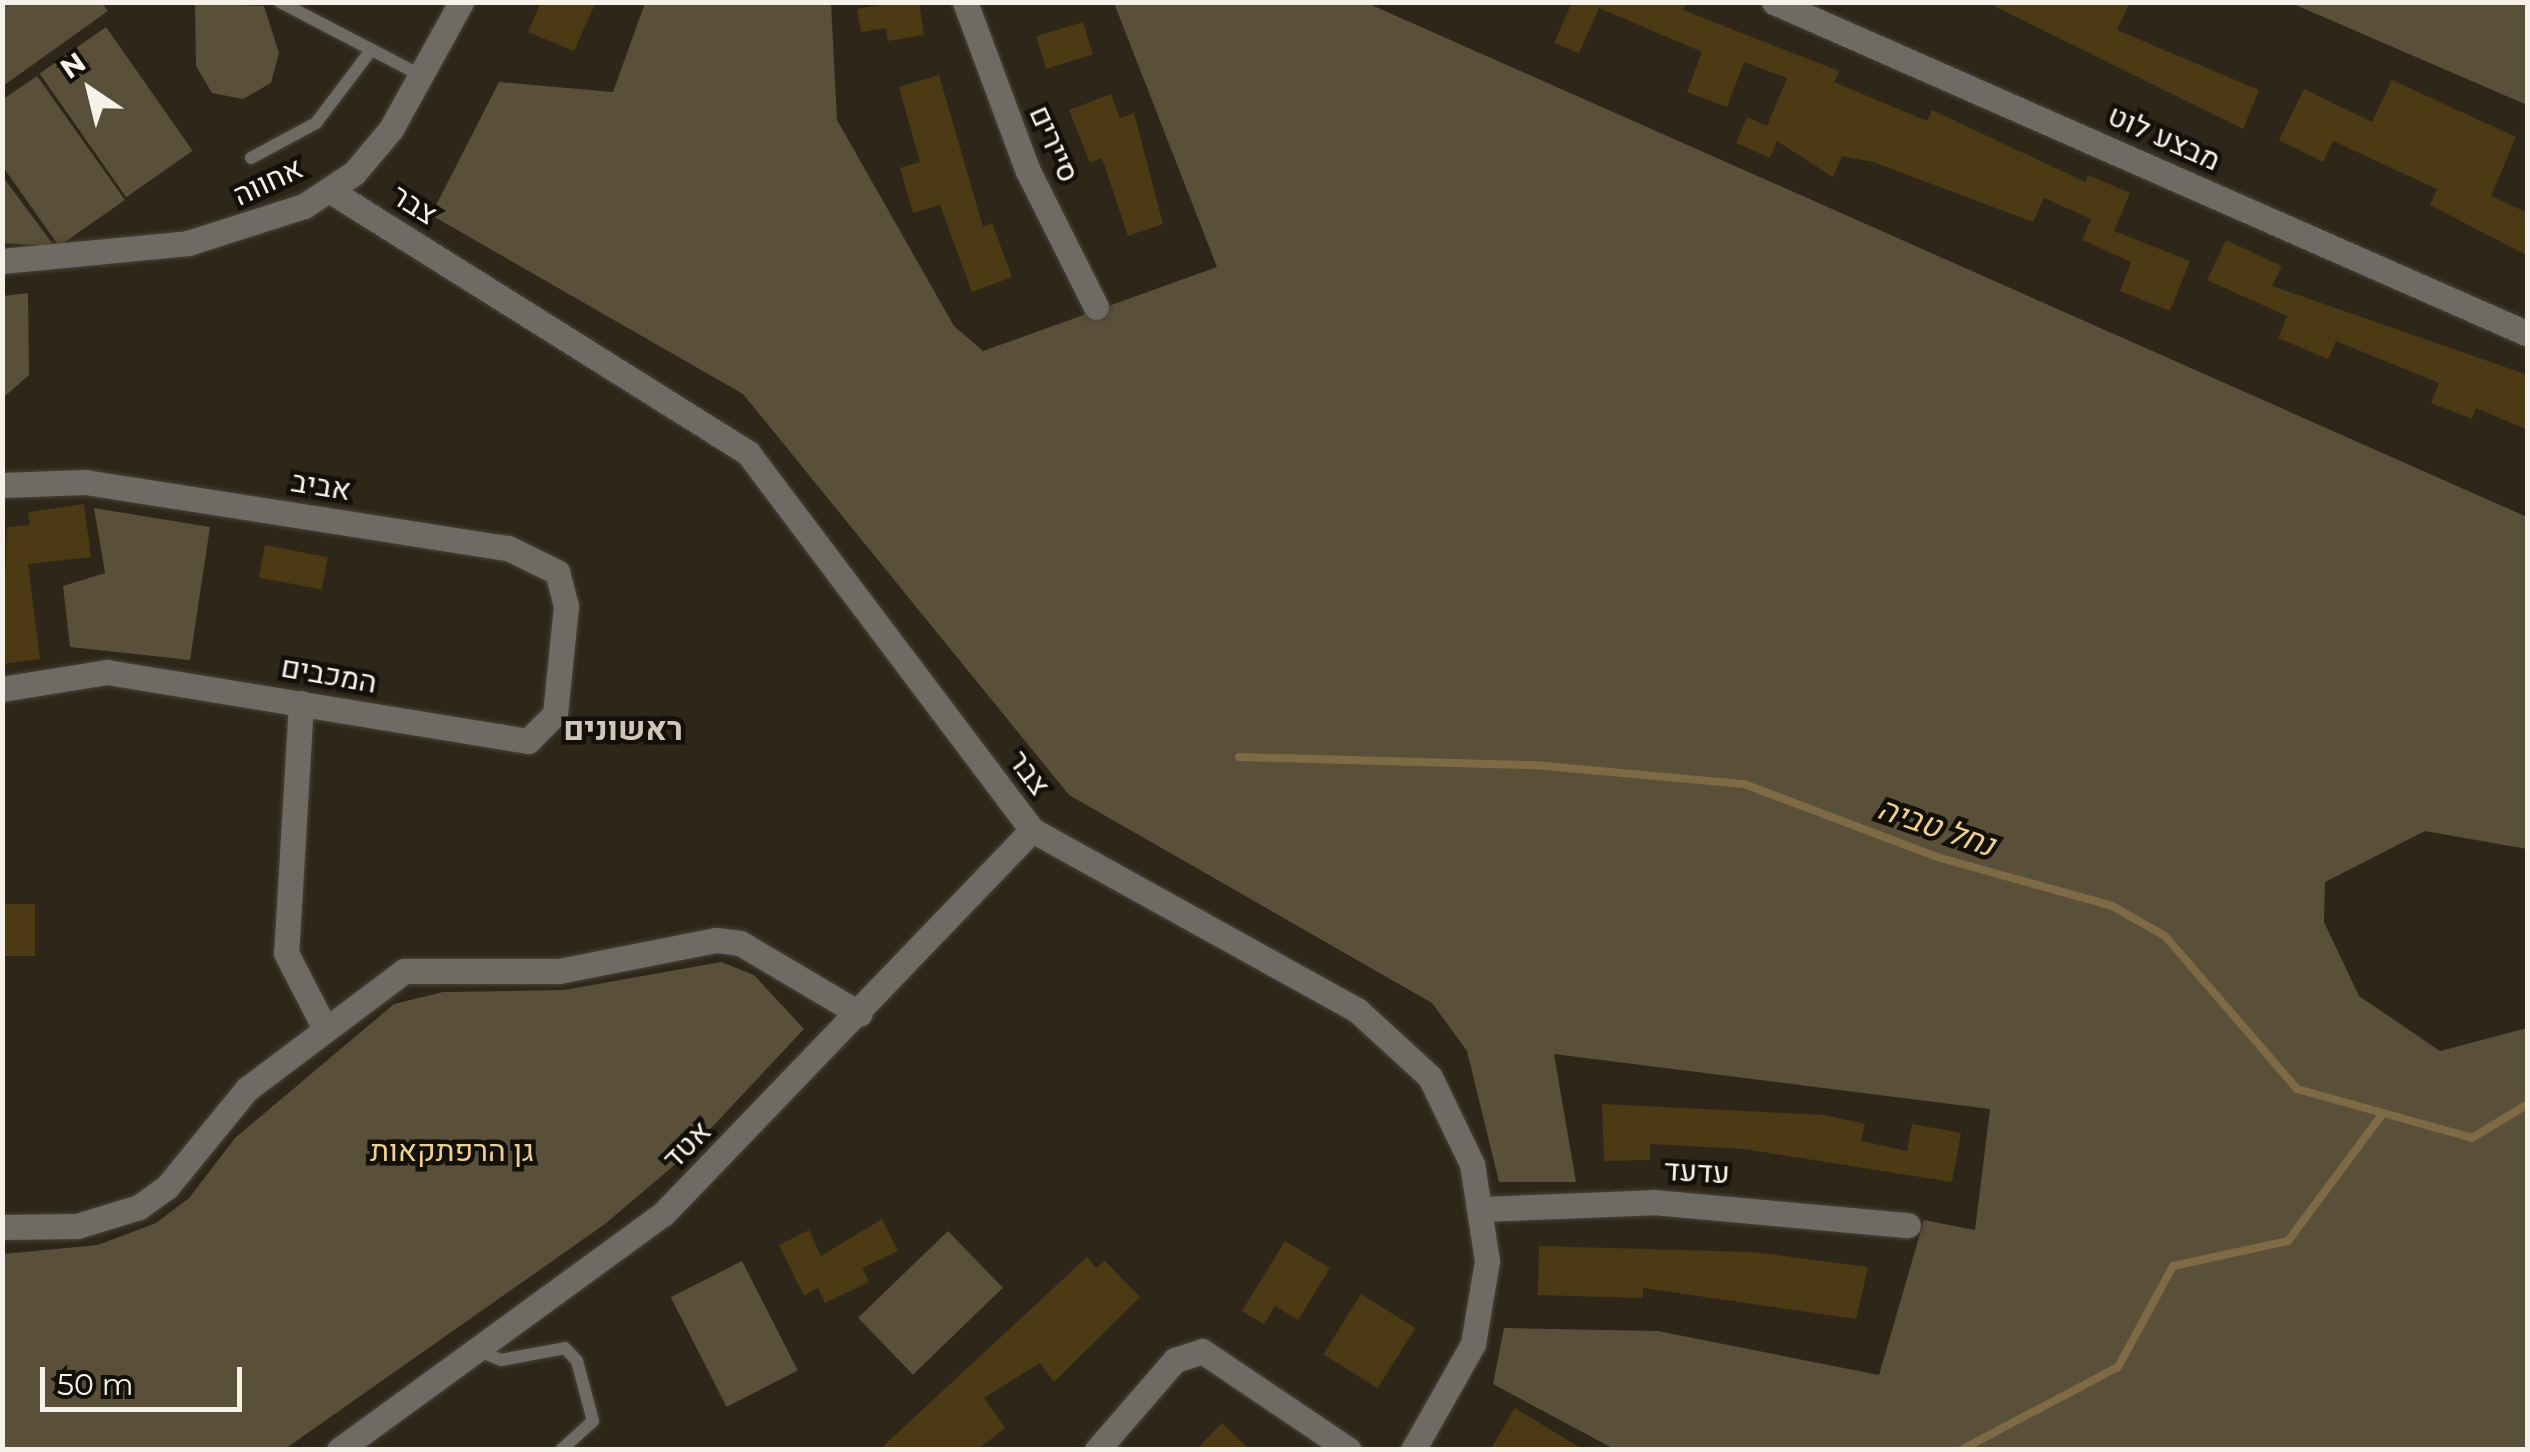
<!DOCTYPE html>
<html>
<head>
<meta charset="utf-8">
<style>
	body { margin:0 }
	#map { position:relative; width:2530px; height:1452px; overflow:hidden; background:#2d2619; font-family:Montserrat,Heebo,sans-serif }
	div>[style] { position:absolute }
	.green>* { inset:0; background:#5a4f39; transform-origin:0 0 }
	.stream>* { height:8px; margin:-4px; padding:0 4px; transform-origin:4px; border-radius:4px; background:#7e6b45 }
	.building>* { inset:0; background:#4c3a14; transform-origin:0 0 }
	.roads { filter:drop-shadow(0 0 2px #494236) drop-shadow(0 0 2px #494236) }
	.service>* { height:12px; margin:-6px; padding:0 6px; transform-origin:6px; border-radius:6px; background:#6e6b64 }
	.minor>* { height:25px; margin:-12.5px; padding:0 12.5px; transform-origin:12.5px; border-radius:12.5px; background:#6e6b64 }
	.tertiary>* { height:25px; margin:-12.5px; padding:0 12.5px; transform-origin:12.5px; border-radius:12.5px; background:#6e6b64 }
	span { translate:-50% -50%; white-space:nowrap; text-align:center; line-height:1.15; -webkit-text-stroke:9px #13100a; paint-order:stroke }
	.street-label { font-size:30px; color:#f6f1e9 }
	.park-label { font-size:30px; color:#f0d090 }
	.neighbourhood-label { font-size:32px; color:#d0c7b6; font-weight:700 }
	.water-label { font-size:32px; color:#eece8e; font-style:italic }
	.frame { position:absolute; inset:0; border:5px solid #f6f1e9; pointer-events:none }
	.north { position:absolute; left:40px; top:40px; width:100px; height:100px; -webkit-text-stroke:8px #13100a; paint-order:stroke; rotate:325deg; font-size:28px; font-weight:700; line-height:40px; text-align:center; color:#f6f1e9 }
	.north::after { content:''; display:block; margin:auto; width:35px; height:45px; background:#f6f1e9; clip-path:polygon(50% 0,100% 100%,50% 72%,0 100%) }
	.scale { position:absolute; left:40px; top:1367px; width:202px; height:45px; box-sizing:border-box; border:5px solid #f6f1e9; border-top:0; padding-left:12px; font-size:30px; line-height:35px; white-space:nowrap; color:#f6f1e9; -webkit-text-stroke:8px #13100a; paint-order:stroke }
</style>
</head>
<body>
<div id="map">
	<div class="green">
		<i style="clip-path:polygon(3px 3px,102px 3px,108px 11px,3px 86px)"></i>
		<i style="clip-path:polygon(195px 3px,264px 6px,279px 53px,271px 83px,243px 99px,212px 93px,196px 66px)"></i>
		<i style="clip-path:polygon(645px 3px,831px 3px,837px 120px,954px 326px,983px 351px,1217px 267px,1114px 3px,1367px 3px,2527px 517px,2527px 849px,2425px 831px,2325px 882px,2324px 922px,2359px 996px,2440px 1051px,2527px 1028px,2527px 1449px,1614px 1449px,1493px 1384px,1504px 1328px,1658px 1331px,1879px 1375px,1924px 1220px,1975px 1230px,1990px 1109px,1554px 1054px,1576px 1182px,1499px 1182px,1467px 1051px,1432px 1003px,1069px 795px,743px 394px,431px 215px,499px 82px,613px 92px)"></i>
		<i style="clip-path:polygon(2291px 3px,2527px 3px,2527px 105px)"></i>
		<i style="left:106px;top:27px;width:151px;height:81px;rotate:55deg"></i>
		<i style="clip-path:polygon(37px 76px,125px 200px,59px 246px,3px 167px,2px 100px)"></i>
		<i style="clip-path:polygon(3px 177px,55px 247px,3px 243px)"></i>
		<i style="clip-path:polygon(28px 293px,29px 375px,3px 398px,3px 296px)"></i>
		<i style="clip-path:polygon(94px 508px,210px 527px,190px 660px,70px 647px,63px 586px,105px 573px)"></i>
		<i style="clip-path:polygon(721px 962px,754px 975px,804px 1029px,684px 1157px,605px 1224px,285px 1449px,3px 1449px,3px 1254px,98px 1245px,156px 1223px,189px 1198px,235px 1138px,394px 1004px,443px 992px,564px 990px)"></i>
		<i style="left:948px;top:1231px;width:79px;height:125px;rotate:46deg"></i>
		<i style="left:742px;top:1261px;width:123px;height:80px;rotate:63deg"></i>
	</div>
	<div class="stream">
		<i style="left:1239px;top:757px;width:295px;rotate:1.6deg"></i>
		<i style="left:1534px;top:765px;width:211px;rotate:5.2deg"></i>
		<i style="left:1744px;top:784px;width:206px;rotate:20.7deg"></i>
		<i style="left:1937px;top:857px;width:182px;rotate:15.6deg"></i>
		<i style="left:2112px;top:906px;width:61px;rotate:29.5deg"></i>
		<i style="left:2165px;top:936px;width:202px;rotate:49.2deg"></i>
		<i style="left:2297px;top:1089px;width:182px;rotate:15.6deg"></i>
		<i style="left:2472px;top:1138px;width:66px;rotate:-31.3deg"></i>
		<i style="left:1961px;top:1450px;width:178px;rotate:-27.9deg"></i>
		<i style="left:2118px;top:1367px;width:115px;rotate:-61.4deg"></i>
		<i style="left:2173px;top:1266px;width:118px;rotate:-12.3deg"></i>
		<i style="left:2288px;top:1241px;width:159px;rotate:-53.4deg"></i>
	</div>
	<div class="building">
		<i style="clip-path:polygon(541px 2px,596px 2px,574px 51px,528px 32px)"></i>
		<i style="clip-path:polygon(897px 2px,919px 2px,924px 35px,888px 41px,886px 28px,861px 32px,857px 9px)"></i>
		<i style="clip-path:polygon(1572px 2px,1687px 2px,1683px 10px,1839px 71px,1834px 82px,1927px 121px,1932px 110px,2085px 182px,2088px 175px,2130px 193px,2114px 231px,2190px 261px,2170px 311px,2120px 291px,2131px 262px,2082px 240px,2091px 219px,2044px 198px,2033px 222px,1873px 162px,1842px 156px,1833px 177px,1777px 141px,1770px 158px,1736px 143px,1747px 117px,1767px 126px,1787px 78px,1744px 62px,1727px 107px,1687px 92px,1702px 52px,1599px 8px,1579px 53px,1554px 43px)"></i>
		<i style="clip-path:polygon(1986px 2px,2130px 2px,2117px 30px,2259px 90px,2243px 129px)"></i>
		<i style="left:1083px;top:22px;width:34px;height:49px;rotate:73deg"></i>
		<i style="clip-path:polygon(939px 75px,983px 227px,992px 223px,1012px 277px,972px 292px,940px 205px,913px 213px,900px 168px,920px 162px,899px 87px)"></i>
		<i style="clip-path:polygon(2392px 80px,2516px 137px,2491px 196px,2528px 213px,2528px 256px,2430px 205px,2437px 189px,2333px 141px,2323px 162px,2279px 140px,2304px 89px,2372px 122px)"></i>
		<i style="clip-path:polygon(1111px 94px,1120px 118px,1134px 113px,1163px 224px,1128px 236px,1102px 158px,1090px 163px,1069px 110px)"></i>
		<i style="clip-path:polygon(2226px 240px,2282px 266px,2272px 286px,2528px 375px,2528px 430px,2476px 408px,2472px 419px,2431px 403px,2439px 383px,2336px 341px,2328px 359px,2278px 338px,2287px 316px,2207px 280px)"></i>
		<i style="clip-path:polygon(84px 504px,91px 557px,28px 564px,40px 659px,2px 664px,7px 527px,30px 525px,28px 512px)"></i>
		<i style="left:265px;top:545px;width:64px;height:33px;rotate:11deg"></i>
		<i style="left:2px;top:904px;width:33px;height:52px"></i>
		<i style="clip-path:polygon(1602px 1104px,1824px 1115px,1865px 1124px,1861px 1141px,1907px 1151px,1912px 1124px,1961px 1133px,1952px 1182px,1744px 1149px,1650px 1144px,1650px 1160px,1604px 1161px)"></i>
		<i style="clip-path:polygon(882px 1219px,898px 1251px,862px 1268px,869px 1282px,825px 1303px,818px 1288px,804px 1296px,779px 1245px,809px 1230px,821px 1256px)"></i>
		<i style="clip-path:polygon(1285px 1241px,1330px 1268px,1298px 1320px,1275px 1306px,1264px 1324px,1242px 1311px)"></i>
		<i style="clip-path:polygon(1539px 1246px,1752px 1252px,1868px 1267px,1856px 1319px,1643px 1288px,1643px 1298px,1538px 1295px)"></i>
		<i style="clip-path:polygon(1087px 1257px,1096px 1268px,1105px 1261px,1140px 1297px,1054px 1382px,1040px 1363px,984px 1398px,1005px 1428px,977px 1450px,879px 1450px)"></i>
		<i style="left:1361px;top:1294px;width:64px;height:71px;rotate:32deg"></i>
		<i style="clip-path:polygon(1515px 1408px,1584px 1450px,1490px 1450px)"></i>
		<i style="clip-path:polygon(1222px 1423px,1250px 1450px,1196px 1450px)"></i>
	</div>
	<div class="roads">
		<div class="service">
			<i style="left:280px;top:2px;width:162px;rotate:27.5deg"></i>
			<i style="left:251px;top:158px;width:74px;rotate:-28.3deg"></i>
			<i style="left:316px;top:123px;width:88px;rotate:-52.9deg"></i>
			<i style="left:479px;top:1351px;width:24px;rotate:22deg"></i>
			<i style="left:501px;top:1360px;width:65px;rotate:-10.6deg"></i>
			<i style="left:565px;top:1348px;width:18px;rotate:47deg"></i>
			<i style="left:577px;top:1361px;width:62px;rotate:75.1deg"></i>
			<i style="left:593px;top:1421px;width:43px;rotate:137.8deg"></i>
		</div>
		<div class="minor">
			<i style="left:965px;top:2px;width:180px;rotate:69.6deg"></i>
			<i style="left:1028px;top:171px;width:152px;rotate:63.4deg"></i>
			<i style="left:1774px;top:2px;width:824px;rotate:23.76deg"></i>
			<i style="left:2px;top:485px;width:83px;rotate:-2.1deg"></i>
			<i style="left:85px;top:482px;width:428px;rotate:8.9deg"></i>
			<i style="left:508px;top:548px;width:55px;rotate:26.1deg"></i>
			<i style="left:557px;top:572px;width:35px;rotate:75deg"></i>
			<i style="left:566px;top:606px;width:109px;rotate:95.8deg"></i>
			<i style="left:555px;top:714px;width:38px;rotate:135deg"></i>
			<i style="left:528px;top:741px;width:427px;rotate:-170.7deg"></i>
			<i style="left:107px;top:672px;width:106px;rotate:170.8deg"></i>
			<i style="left:301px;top:703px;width:250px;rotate:93.4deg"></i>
			<i style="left:286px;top:953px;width:83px;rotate:62.8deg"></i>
			<i style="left:1482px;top:1209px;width:171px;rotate:-2.3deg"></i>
			<i style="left:1653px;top:1202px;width:256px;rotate:5.2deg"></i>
			<i style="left:2px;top:1227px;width:75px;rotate:-0.8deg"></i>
			<i style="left:77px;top:1226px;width:65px;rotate:-17deg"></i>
			<i style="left:139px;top:1207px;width:34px;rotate:-36deg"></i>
			<i style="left:167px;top:1187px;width:127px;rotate:-50.8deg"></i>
			<i style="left:247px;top:1089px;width:196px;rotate:-36.9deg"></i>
			<i style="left:404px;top:971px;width:155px"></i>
			<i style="left:559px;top:971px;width:160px;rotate:-11.2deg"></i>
			<i style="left:716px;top:940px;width:24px;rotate:7deg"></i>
			<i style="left:740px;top:943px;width:139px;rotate:30.6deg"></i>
			<i style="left:339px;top:1450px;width:401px;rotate:-36.1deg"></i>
			<i style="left:663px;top:1214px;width:533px;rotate:-46.14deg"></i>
			<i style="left:1097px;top:1450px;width:119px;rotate:-49.1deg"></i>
			<i style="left:1175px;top:1360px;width:28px;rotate:-18deg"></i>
			<i style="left:1202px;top:1351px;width:177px;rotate:34deg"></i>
		</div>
		<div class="tertiary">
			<i style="left:329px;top:190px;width:495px;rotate:32.1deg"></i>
			<i style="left:748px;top:453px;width:472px;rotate:53deg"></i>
			<i style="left:1032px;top:830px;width:372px;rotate:29deg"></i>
			<i style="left:1357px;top:1010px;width:99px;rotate:42.5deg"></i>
			<i style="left:1430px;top:1077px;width:97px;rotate:64.2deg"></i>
			<i style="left:1472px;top:1164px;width:98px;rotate:81.2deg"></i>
			<i style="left:1487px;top:1261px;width:84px;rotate:99.6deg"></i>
			<i style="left:1473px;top:1344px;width:122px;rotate:119.5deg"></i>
			<i style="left:2px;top:261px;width:187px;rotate:-5.5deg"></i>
			<i style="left:188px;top:243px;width:122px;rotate:-17.7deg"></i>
			<i style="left:304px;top:206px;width:60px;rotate:-33.4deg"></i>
			<i style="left:354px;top:173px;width:57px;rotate:-49.9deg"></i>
			<i style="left:391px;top:129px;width:145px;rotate:-61.1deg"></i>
		</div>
	</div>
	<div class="street-label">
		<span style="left:2164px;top:138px;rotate:24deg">מבצע לוט</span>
		<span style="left:1054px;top:144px;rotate:66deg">סיירים</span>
		<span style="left:268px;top:182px;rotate:-25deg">אחווה</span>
		<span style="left:414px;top:205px;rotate:32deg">צבר</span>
		<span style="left:321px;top:486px;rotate:9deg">אביב</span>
		<span style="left:329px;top:675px;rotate:10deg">המכבים</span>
		<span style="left:1029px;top:773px;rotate:53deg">צבר</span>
		<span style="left:687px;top:1145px;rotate:-45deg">אטד</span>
		<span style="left:1697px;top:1172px;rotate:3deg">עדעד</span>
	</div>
	<div class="park-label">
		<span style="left:452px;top:1151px">גן הרפתקאות</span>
	</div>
	<div class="neighbourhood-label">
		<span style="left:623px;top:729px">ראשונים</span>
	</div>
	<div class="water-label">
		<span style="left:1936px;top:827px;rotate:19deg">נחל טביה</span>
	</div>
	<div class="frame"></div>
	<div class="north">N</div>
	<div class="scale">50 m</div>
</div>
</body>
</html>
